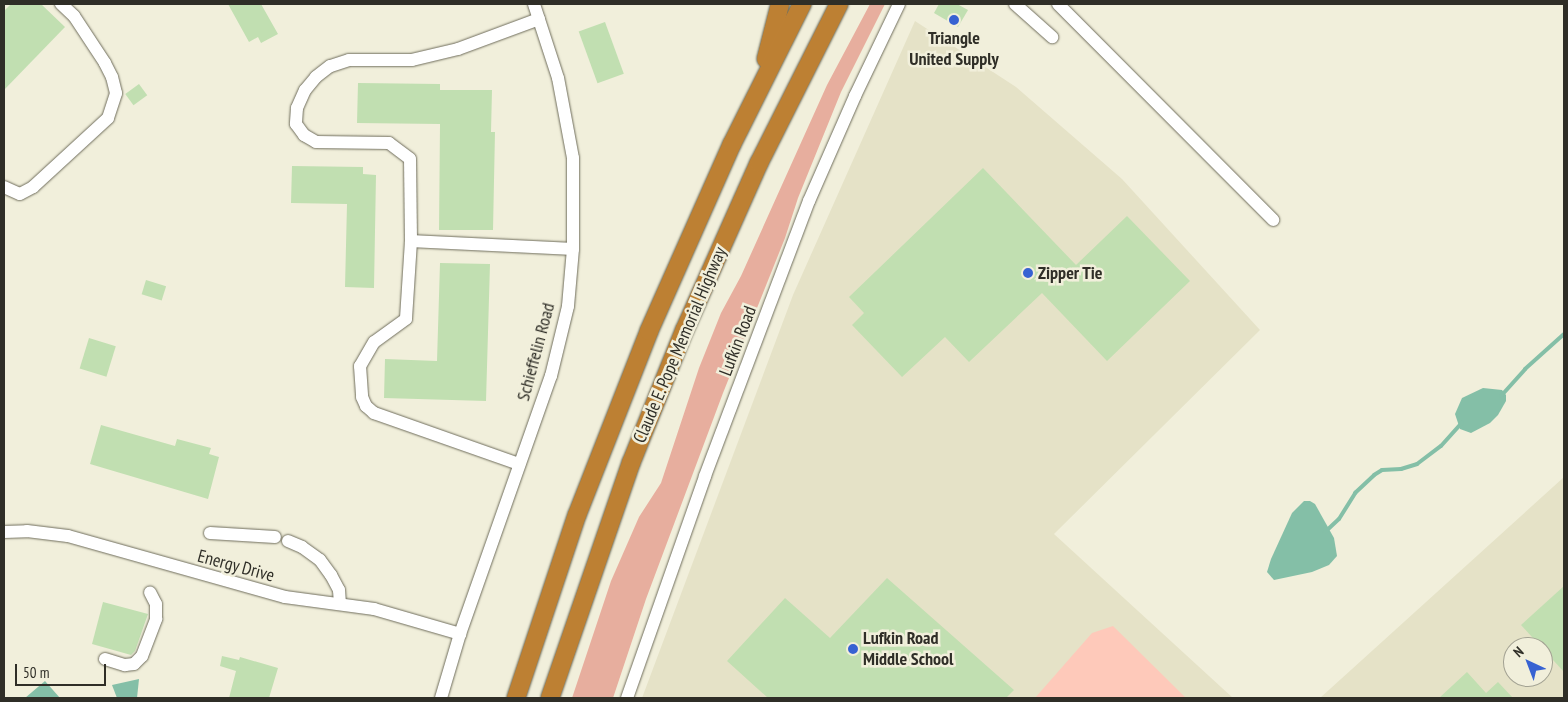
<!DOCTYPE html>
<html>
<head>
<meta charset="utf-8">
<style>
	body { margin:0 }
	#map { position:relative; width:1568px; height:702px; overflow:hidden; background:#f1efdb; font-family:"PT Sans Narrow",sans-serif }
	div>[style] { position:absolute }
	.built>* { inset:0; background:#e5e2c7 }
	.green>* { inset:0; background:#fec9ba }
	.forest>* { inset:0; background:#e7ae9e }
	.water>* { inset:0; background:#84bfa7 }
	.stream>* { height:4px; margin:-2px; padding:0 2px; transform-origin:2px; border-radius:2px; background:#84bfa7 }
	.building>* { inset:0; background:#c1dfb1; transform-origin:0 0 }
	.roads { filter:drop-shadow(0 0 1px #6f6d5c) drop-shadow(0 0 1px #6f6d5c) }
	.minor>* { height:12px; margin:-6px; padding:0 6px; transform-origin:6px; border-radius:6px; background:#fff }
	.highway>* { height:18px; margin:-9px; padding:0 9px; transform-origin:9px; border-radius:9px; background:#bd8033 }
	.dots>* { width:14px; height:14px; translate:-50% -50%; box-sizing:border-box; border:2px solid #f1efdb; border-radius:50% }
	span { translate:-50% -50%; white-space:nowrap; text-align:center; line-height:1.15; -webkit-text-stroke:5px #f1efdb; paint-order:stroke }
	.poi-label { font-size:18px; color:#2f2e27; font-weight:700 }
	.left { translate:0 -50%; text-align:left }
	.street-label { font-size:18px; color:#2f2e27 }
	.frame { position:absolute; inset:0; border:5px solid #2f2e27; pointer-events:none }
	.north { position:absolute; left:1503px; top:637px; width:50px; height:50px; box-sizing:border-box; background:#f1efdb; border:1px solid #a3a293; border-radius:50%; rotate:317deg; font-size:14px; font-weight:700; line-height:20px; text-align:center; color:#2f2e27 }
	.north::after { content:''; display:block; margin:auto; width:18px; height:22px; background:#3762d2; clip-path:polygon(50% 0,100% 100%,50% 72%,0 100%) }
	.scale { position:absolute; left:15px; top:664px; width:91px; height:22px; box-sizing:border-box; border:2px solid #2f2e27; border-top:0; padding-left:6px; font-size:15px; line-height:18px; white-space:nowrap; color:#2f2e27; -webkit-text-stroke:4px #f1efdb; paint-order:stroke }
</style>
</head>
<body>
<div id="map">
	<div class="built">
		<i style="clip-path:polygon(915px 21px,1016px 87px,1122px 179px,1260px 330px,1054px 534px,1233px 698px,642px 698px,793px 295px)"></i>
		<i style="clip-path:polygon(evenodd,1564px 477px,1564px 698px,1320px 698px,1564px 477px,1513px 647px,1543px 647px,1543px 677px,1513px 677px,1513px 647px)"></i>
	</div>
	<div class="green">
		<i style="clip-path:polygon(1113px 626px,1186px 698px,1035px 698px,1092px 633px)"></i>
	</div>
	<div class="forest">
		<i style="clip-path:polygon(870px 4px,885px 4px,841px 92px,798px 198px,785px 238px,723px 393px,646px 599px,613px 698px,572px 698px,611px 581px,639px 517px,661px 483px,699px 368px,721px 313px,741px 276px,827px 85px)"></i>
	</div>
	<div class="water">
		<i style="clip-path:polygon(1483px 388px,1502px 390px,1506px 395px,1506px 401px,1498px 415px,1490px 423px,1471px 433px,1460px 429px,1455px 414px,1462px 398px)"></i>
		<i style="clip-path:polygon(1304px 501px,1310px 501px,1315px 504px,1334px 538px,1337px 556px,1329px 565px,1312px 572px,1274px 580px,1267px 572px,1271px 559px,1292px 513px)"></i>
		<i style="clip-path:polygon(139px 679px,137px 698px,117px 698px,112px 685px)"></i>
		<i style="clip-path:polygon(45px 681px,60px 698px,25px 698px)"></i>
	</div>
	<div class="stream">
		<i style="left:1501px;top:396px;width:36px;rotate:-48deg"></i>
		<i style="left:1525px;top:369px;width:52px;rotate:-41.9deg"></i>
		<i style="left:1325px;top:532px;width:19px;rotate:-43deg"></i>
		<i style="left:1339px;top:519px;width:31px;rotate:-58deg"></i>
		<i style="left:1355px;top:493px;width:26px;rotate:-43deg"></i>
		<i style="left:1374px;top:475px;width:9px;rotate:-32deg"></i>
		<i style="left:1382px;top:470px;width:19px;rotate:-3deg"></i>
		<i style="left:1401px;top:469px;width:17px;rotate:-17deg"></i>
		<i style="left:1417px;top:464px;width:30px;rotate:-37deg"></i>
		<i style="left:1441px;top:446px;width:31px;rotate:-48deg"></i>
	</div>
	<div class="building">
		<i style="clip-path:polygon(11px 4px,41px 4px,65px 27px,4px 90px,4px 11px)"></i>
		<i style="clip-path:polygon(228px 4px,261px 4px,278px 34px,261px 43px,258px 37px,249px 42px)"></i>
		<i style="clip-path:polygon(939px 4px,957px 4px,968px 10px,958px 27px,934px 13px)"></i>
		<i style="left:605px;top:22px;width:55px;height:28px;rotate:70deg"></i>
		<i style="clip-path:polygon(358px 83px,440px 84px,440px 90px,492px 90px,491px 132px,495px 132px,493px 230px,439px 230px,440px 124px,357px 123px)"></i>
		<i style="left:139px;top:84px;width:14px;height:17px;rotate:54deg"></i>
		<i style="clip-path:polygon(292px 166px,363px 167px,363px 174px,376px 175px,374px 288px,345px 287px,347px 204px,291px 203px)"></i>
		<i style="clip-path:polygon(983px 168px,1076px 265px,1127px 216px,1190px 281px,1107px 361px,1042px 293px,969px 362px,945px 337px,902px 377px,852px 325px,864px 313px,849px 297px)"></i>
		<i style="clip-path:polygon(440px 263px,490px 264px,486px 401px,384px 398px,385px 359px,437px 361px)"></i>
		<i style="left:146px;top:280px;width:21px;height:15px;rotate:17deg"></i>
		<i style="left:89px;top:338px;width:28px;height:32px;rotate:17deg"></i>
		<i style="clip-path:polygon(101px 425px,175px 446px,177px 439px,211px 448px,209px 454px,219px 457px,208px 499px,90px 464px)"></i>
		<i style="clip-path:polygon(887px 578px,1014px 690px,1006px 698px,768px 698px,727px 661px,785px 598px,830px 638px)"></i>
		<i style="clip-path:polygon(1564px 586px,1564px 672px,1521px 625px)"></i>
		<i style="clip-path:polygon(103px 602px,148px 614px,135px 651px,131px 655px,92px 644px)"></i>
		<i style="clip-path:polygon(222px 656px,239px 660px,240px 657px,278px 668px,269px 698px,229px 698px,236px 671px,220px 666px)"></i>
		<i style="clip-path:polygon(1467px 672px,1486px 693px,1498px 682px,1513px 698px,1439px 698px)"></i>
	</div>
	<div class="roads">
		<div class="minor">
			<i style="left:1015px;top:4px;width:50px;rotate:41.7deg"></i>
			<i style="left:1058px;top:4px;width:305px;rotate:45.1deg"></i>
			<i style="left:539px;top:19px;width:86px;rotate:159.7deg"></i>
			<i style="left:458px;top:49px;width:47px;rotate:166.6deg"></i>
			<i style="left:412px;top:60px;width:63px;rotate:180deg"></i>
			<i style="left:349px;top:60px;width:20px;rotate:162deg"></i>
			<i style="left:330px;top:66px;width:18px;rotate:142deg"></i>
			<i style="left:316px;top:77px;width:17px;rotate:130deg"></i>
			<i style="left:305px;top:90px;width:20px;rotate:114deg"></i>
			<i style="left:297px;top:108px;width:16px;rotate:94deg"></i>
			<i style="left:296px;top:124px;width:14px;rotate:54deg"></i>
			<i style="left:304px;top:135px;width:14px;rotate:30deg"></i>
			<i style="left:316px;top:142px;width:73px;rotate:0.8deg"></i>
			<i style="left:389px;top:143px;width:26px;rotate:37deg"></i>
			<i style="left:410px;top:159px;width:82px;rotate:89.3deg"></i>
			<i style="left:411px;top:241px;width:162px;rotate:2.8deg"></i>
			<i style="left:4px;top:187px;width:17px;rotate:24deg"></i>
			<i style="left:20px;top:194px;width:15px;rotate:-28deg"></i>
			<i style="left:33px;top:187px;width:102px;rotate:-42.6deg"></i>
			<i style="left:108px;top:118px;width:26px;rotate:-72deg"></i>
			<i style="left:116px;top:93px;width:16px;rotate:-104deg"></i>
			<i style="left:112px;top:77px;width:16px;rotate:-117deg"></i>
			<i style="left:105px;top:63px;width:56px;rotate:-123.4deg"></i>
			<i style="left:74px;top:16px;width:18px;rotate:-137deg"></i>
			<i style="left:411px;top:241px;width:78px;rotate:93.7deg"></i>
			<i style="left:406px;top:319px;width:39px;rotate:144deg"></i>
			<i style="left:374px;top:342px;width:28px;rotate:120deg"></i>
			<i style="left:360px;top:366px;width:31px;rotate:86deg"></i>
			<i style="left:362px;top:397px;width:10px;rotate:66deg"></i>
			<i style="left:366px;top:406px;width:11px;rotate:41deg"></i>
			<i style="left:374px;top:413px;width:154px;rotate:19.4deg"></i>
			<i style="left:4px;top:532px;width:23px;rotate:-2deg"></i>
			<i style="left:27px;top:531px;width:41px;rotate:7deg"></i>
			<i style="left:68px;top:536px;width:225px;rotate:15.7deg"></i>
			<i style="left:285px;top:597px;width:90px;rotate:7.7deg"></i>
			<i style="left:374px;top:609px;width:90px;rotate:16.2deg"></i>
			<i style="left:210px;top:533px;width:65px;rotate:3.5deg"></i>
			<i style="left:288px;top:541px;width:15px;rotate:23deg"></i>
			<i style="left:302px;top:547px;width:22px;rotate:36deg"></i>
			<i style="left:320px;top:560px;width:19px;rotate:54deg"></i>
			<i style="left:331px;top:575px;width:17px;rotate:62deg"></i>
			<i style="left:339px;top:590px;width:14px;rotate:86deg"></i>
			<i style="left:105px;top:659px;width:21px;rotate:17deg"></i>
			<i style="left:125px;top:665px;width:9px;rotate:-6deg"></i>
			<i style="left:134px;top:664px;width:11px;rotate:-45deg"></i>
			<i style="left:142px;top:656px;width:40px;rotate:-69deg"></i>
			<i style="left:156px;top:619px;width:15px;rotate:-90deg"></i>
			<i style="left:156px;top:604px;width:13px;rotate:-117deg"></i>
			<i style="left:441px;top:698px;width:67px;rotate:-73.5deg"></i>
			<i style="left:460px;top:634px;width:274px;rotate:-70.6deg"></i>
			<i style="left:551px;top:376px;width:72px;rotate:-76.3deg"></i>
			<i style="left:568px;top:306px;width:57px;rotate:-85deg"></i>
			<i style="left:573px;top:249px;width:91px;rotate:-90deg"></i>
			<i style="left:573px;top:158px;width:81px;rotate:-100.6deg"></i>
			<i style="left:558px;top:78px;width:78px;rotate:-108deg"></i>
			<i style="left:627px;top:698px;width:235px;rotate:-70.6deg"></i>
			<i style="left:705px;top:476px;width:294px;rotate:-69.3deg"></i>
			<i style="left:809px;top:201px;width:115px;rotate:-66.3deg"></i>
			<i style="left:855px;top:96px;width:102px;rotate:-64.4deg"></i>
		</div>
		<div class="highway">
			<i style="left:766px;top:59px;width:57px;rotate:-75.7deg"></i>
			<i style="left:516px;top:698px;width:193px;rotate:-71.6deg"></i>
			<i style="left:577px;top:515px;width:198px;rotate:-68.6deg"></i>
			<i style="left:649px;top:331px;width:205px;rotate:-66.1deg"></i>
			<i style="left:732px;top:144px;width:157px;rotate:-63.4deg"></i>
			<i style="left:550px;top:698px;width:249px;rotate:-71deg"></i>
			<i style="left:631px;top:463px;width:144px;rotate:-68.1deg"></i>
			<i style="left:685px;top:329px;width:182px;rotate:-66deg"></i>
			<i style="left:759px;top:163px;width:178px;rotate:-63.3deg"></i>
		</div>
	</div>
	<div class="dots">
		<i style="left:954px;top:20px;background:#3762d2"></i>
		<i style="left:1028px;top:273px;background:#3762d2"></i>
		<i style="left:853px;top:649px;background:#3762d2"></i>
	</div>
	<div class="poi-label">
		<span style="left:954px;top:49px">Triangle<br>United Supply</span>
		<span class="left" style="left:1038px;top:273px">Zipper Tie</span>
		<span class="left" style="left:863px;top:649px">Lufkin Road<br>Middle School</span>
	</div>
	<div class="street-label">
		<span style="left:738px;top:341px;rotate:-69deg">Lufkin Road</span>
		<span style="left:680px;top:345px;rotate:-67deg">Claude E. Pope Memorial Highway</span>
		<span style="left:536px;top:352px;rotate:-75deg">Schieffelin Road</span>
		<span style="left:236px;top:566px;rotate:15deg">Energy Drive</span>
	</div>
	<div class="frame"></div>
	<div class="north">N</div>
	<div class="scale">50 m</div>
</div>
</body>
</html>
